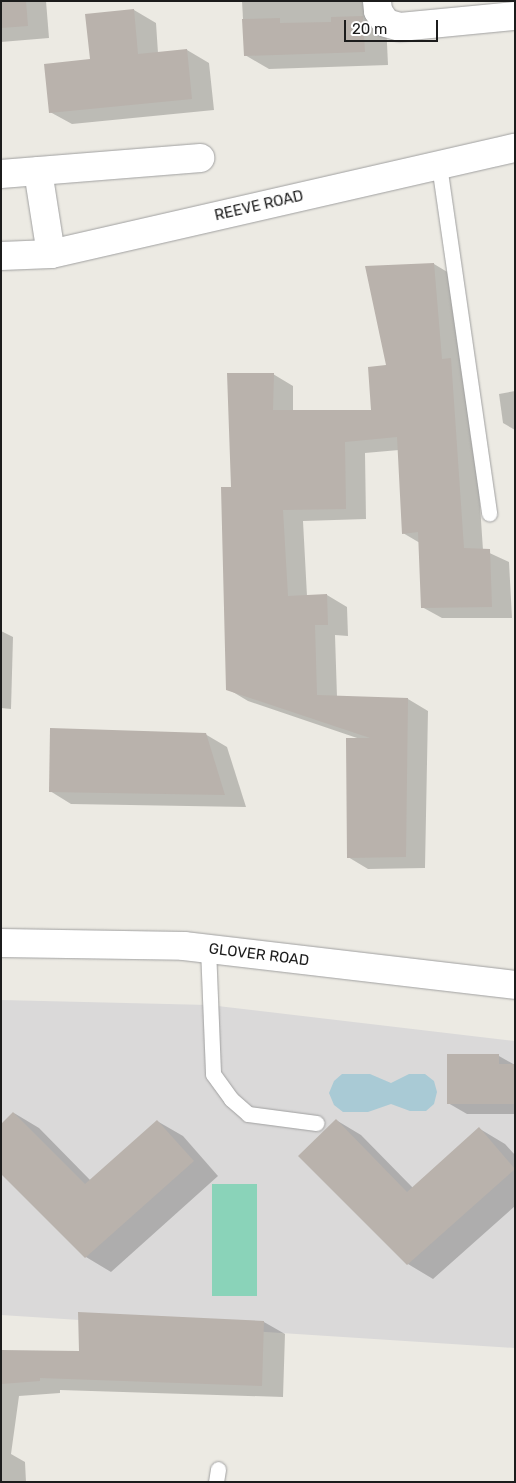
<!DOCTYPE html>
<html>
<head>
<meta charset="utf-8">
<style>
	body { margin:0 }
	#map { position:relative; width:516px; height:1483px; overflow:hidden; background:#eceae3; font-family:Rubik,sans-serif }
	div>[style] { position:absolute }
	.residential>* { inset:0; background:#dad9d9 }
	.pitch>* { inset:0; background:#8ad3b9; transform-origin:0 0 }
	.water>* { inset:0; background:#a9cad5 }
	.shadow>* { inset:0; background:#0003 }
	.building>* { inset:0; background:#b9b2ac }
	.roads { filter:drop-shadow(0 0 1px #a0a0a0) drop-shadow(0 0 1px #a0a0a0) }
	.service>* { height:15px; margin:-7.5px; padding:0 7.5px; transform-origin:7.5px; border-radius:7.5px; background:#fff }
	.minor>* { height:28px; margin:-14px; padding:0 14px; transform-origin:14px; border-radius:14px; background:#fff }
	.tertiary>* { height:28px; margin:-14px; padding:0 14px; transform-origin:14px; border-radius:14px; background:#fff }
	span { translate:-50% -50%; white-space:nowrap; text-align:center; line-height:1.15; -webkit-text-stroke:4px #fff; paint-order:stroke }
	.street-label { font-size:15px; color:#1c1c1c }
	.frame { position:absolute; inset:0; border:2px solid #1c1c1c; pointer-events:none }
	.scale { position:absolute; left:344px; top:20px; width:94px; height:22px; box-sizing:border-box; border:2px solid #1c1c1c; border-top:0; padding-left:6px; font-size:15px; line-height:18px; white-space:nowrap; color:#1c1c1c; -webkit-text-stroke:4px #fff; paint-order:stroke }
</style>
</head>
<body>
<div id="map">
	<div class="residential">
		<i style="clip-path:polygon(1px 1000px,209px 1005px,515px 1041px,515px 1348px,1px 1315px)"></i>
	</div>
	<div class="pitch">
		<i style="left:212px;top:1184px;width:45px;height:112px"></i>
	</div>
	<div class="water">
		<i style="clip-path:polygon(342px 1074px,370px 1074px,391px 1083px,409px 1074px,425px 1074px,434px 1081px,437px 1092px,434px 1104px,426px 1111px,410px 1111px,391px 1104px,368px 1112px,343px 1112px,334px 1105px,329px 1093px,334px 1081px)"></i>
	</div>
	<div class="shadow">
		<i style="clip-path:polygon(1px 1px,46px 1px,49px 38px,1px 42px)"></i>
		<i style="clip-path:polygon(242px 1px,385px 1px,388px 65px,269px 69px,245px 55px)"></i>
		<i style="clip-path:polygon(134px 10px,156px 23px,158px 53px,187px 50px,209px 63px,214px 110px,72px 124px,50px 112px)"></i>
		<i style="clip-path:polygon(434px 264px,454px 276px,471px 371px,483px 550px,509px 562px,512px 618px,442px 618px,422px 607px,420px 543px,403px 533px,399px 450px,365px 453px,366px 519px,303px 521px,307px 596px,327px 595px,347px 607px,348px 636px,335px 635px,337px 697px,408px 699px,428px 711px,425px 868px,368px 869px,348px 857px,360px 739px,248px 701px,228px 689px,233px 488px,273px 374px,293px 386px,293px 411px,372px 412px,388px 366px)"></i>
		<i style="clip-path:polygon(515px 391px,515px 430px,503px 423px,499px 394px)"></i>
		<i style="clip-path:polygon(1px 631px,13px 637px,11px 709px,1px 708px)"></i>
		<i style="clip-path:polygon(205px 734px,227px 747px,246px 807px,71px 804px,50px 791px)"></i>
		<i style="clip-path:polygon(499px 1056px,515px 1065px,515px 1114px,467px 1114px,448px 1103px)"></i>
		<i style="clip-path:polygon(14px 1113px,39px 1128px,91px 1181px,157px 1121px,183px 1136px,218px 1176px,111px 1272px,86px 1257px)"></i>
		<i style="clip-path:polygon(336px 1120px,361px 1135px,413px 1188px,480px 1129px,505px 1144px,515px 1155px,515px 1206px,433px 1279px,408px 1264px,300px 1156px)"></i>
		<i style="clip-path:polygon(79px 1313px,264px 1322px,285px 1334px,283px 1397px,60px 1390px,60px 1393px,19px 1396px,11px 1454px,25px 1462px,26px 1482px,1px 1482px,1px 1351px,80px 1352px)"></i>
	</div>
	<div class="building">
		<i style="clip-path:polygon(1px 1px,26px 1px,28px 26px,1px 28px)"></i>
		<i style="clip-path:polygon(134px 9px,138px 54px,187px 49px,192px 99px,49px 113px,44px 64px,90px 59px,85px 14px)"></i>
		<i style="clip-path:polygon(363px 16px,365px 52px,244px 56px,242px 19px,280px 18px,280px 23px,331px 22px,331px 17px)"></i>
		<i style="clip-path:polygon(434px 263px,442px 359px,451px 358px,464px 548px,490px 549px,492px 607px,421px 608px,418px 532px,402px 534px,397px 437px,345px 442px,346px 509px,283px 510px,288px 596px,327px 594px,328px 625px,315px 625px,317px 695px,408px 698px,406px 857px,347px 858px,346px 738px,370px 738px,226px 690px,221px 487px,231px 487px,227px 373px,274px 373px,273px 410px,371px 410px,368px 367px,386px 365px,365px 266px)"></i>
		<i style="clip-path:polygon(50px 728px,206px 733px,225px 795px,49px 792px)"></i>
		<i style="clip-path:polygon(447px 1054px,499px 1054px,499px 1064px,515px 1064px,515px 1104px,447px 1104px)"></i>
		<i style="clip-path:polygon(13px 1112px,85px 1184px,157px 1120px,194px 1161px,85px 1258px,1px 1174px,1px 1124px)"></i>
		<i style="clip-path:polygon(336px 1119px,407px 1192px,479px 1127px,515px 1169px,407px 1265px,298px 1156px)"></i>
		<i style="clip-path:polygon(78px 1312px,264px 1321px,262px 1386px,40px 1378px,40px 1381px,1px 1384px,1px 1350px,79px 1351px)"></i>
	</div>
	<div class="roads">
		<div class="service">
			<i style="left:439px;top:165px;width:352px;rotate:81.8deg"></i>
			<i style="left:208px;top:948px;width:126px;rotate:87.7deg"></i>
			<i style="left:213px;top:1074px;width:31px;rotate:54deg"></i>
			<i style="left:231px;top:1099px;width:23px;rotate:41deg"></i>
			<i style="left:248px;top:1114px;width:69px;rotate:7.5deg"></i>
			<i style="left:216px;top:1482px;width:13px;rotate:-81deg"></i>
		</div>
		<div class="minor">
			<i style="left:377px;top:1px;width:10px;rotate:84deg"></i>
			<i style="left:378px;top:11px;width:14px;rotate:56deg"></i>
			<i style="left:386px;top:23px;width:15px;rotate:16deg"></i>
			<i style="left:400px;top:27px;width:116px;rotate:-5.5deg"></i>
			<i style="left:38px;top:171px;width:84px;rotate:81.1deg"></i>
			<i style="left:1px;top:174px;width:200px;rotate:-4.6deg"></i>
			<i style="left:1px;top:256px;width:50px;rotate:-2.3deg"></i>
			<i style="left:51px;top:254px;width:476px;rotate:-12.9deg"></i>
		</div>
		<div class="tertiary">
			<i style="left:1px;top:943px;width:183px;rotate:0.9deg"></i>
			<i style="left:184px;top:946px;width:333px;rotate:6.7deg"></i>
		</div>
	</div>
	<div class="street-label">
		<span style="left:259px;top:206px;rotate:-13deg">REEVE ROAD</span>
		<span style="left:259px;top:955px;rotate:7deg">GLOVER ROAD</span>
	</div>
	<div class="frame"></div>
	<div class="scale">20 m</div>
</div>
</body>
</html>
